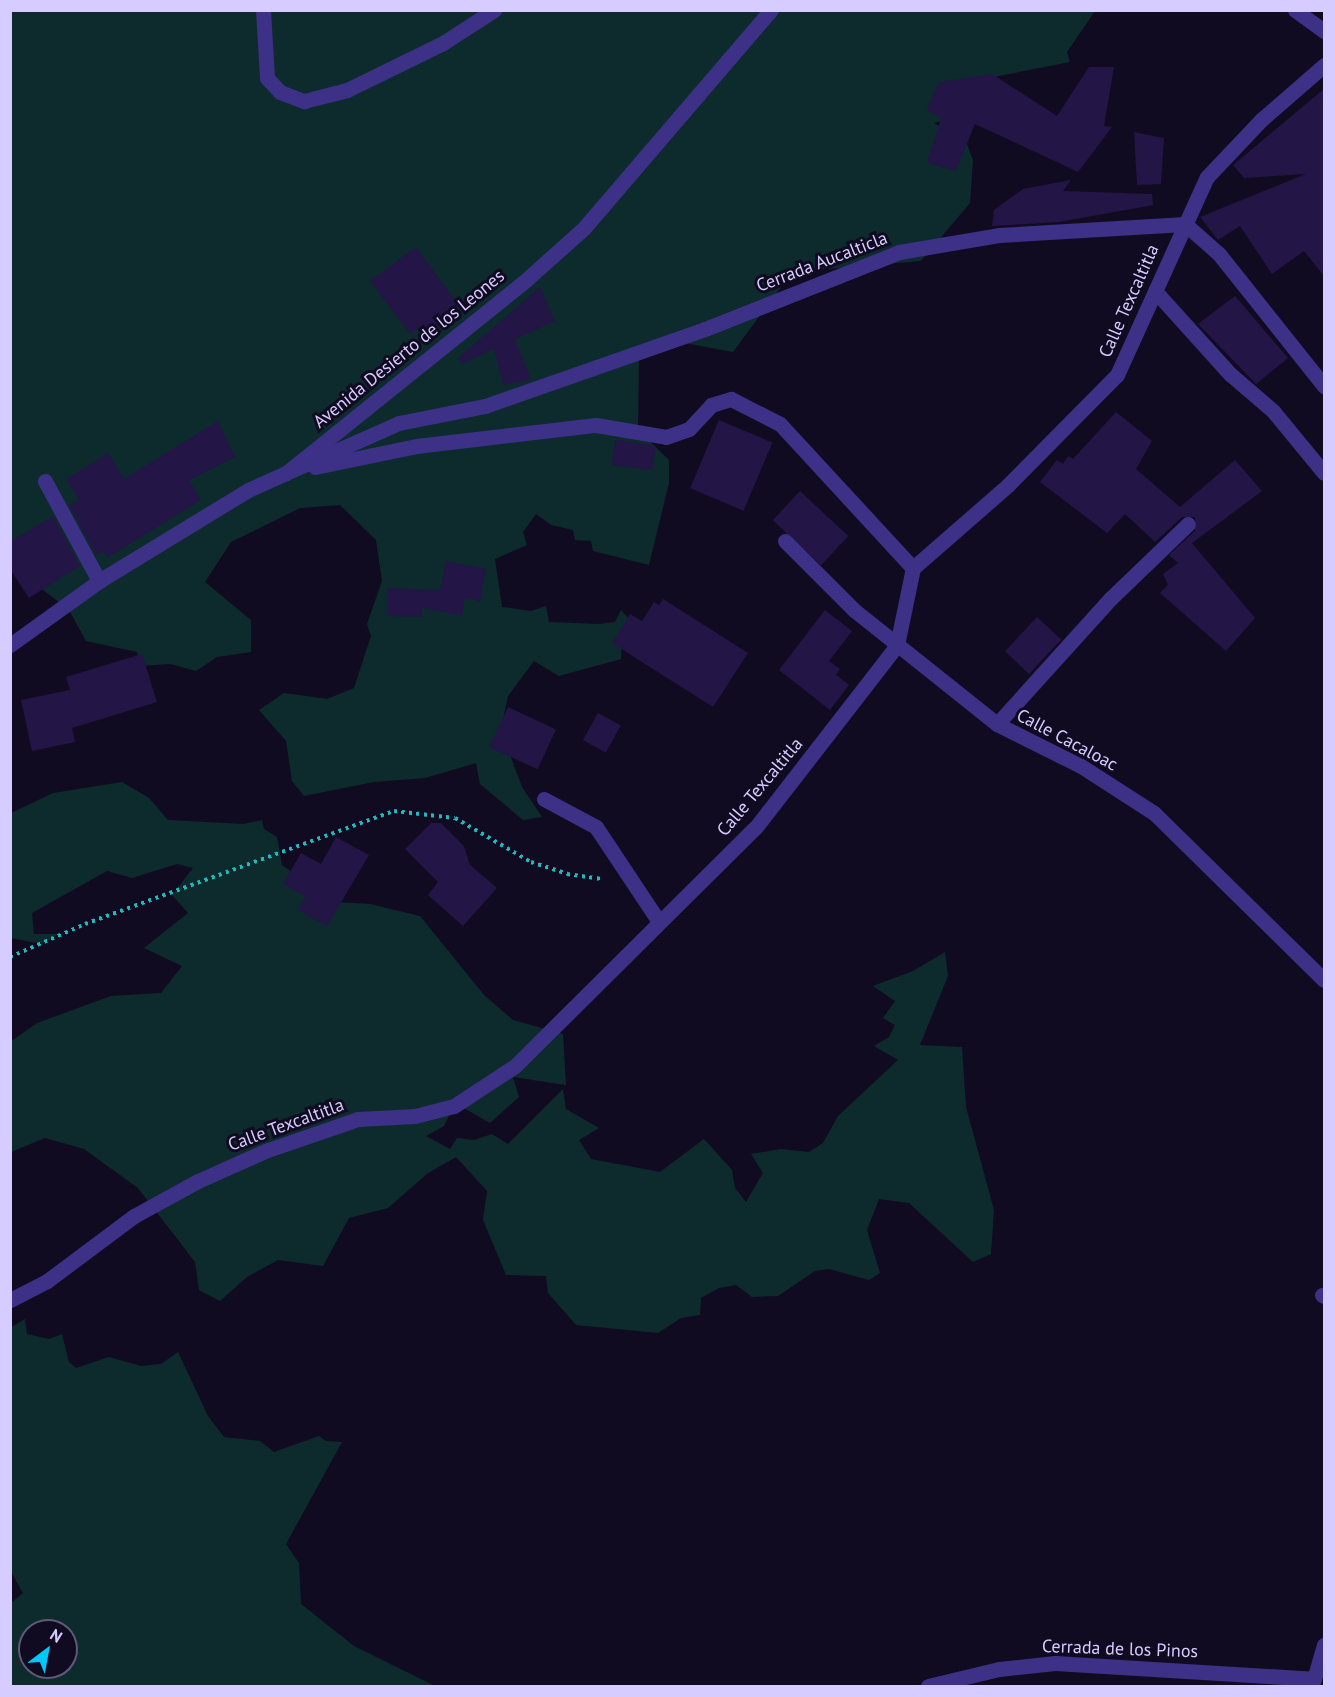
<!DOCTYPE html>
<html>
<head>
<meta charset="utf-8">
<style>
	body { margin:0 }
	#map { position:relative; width:1335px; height:1697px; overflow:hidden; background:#110b22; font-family:"PT Sans",sans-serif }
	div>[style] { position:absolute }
	.green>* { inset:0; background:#0d2b2d }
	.building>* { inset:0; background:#231545; transform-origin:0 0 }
	.path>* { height:4px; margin-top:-2px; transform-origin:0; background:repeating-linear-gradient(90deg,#21b9be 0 3px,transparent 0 7.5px) }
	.street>* { height:15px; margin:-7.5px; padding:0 7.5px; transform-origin:7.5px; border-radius:7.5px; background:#3c3186 }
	span { translate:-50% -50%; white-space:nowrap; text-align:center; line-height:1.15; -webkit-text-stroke:6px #110b22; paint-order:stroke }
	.street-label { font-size:18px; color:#d7ccff }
	.frame { position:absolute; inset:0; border:12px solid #d7ccff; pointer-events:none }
	.north { position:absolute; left:18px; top:1619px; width:60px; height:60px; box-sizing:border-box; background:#110b22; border:2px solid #60587a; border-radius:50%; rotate:32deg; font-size:16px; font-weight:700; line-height:24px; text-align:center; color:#d7ccff }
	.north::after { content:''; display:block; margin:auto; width:21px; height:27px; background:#00c8f7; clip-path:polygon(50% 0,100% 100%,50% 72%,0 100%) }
</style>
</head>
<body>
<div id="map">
	<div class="green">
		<i style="clip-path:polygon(11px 11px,1095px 11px,1067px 52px,1070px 62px,958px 84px,952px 119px,934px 123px,967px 144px,973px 160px,970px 203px,921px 261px,792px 272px,733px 352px,685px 343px,639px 360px,638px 430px,669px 460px,669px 483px,649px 565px,593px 551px,591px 541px,575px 540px,573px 530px,551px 525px,536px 514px,523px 532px,527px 545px,495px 559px,502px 607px,531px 611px,546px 606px,549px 622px,598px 624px,615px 622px,621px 610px,636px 627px,622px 635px,621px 659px,559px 676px,534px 661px,508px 696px,502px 724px,509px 752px,522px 787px,542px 817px,523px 820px,480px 784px,476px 763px,425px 778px,374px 782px,304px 796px,292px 781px,286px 741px,259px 710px,284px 693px,327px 699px,354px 688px,371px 636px,367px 624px,382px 581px,376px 540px,340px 505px,300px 508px,231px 542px,205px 582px,251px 620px,251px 652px,217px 657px,196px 671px,170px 664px,140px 666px,137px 652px,86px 641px,69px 610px,11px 565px)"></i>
		<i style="clip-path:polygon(122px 782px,149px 798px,168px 820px,244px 824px,262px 820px,264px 829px,277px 837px,282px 865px,335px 902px,370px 904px,420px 916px,484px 995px,513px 1020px,563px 1034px,566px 1085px,513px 1077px,519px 1097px,490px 1123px,455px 1103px,444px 1126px,426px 1136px,450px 1149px,457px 1138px,474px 1140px,492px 1134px,508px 1144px,563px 1089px,566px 1109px,599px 1128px,579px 1140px,591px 1159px,660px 1172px,704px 1139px,732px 1170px,735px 1188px,746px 1202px,763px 1173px,751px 1154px,781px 1149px,809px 1152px,823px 1143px,838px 1116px,898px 1060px,874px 1046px,889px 1037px,895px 1025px,883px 1018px,895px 1001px,873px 986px,913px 971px,945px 952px,948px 976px,920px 1045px,962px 1047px,966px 1107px,994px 1210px,991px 1254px,973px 1262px,909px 1203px,879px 1199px,867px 1230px,880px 1273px,869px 1280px,829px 1269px,815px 1271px,778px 1296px,752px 1297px,736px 1285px,719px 1288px,701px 1298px,700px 1315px,681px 1318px,658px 1333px,576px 1325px,548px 1293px,546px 1276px,506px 1275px,483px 1220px,487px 1191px,456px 1157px,428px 1173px,388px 1208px,349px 1218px,323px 1266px,278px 1260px,247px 1277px,220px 1301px,199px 1290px,195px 1262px,138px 1188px,84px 1149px,45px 1138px,11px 1152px,10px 1042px,37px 1023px,111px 996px,161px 993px,182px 966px,144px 948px,188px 913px,172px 895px,193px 868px,177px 864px,132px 878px,107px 871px,32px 913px,34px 934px,59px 934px,42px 944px,11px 938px,11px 813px,53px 793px)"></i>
		<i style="clip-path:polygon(evenodd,25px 1319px,27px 1334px,49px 1339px,62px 1334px,69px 1362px,76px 1368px,109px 1357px,141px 1366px,161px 1364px,178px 1352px,208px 1416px,224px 1437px,260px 1441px,274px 1452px,319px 1436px,326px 1441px,342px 1442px,286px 1544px,299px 1563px,301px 1604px,354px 1646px,435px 1686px,11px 1686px,11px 1603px,23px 1593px,10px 1570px,10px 1328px,25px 1319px,30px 1631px,66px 1631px,66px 1667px,30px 1667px,30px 1631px)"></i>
	</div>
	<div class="building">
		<i style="clip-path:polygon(1089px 67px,1114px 67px,1104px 126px,1112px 127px,1078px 172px,975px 124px,956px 171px,927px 163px,941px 118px,926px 110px,939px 82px,992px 74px,1057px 116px)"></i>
		<i style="clip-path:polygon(1324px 89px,1324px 276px,1304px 251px,1272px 274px,1240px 226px,1218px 240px,1200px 217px,1306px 174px,1244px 178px,1233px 165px)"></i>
		<i style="clip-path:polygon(1134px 132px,1164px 138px,1161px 184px,1137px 185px)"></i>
		<i style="clip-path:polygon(1071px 180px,1063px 191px,1152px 194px,1153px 205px,1059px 222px,992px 226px,994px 210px,1023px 189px)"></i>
		<i style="clip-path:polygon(416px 247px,462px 310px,427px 337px,420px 327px,410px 334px,370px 281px)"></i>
		<i style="clip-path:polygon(540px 287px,555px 321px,515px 339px,531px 380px,503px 385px,494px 349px,462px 364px,458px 358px)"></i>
		<i style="clip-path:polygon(1235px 296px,1288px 358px,1256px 384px,1198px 324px)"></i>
		<i style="clip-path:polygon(1116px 412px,1152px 441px,1136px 469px,1180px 507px,1235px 460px,1262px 491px,1192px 543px,1255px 618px,1226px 651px,1160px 593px,1168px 585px,1163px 574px,1178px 563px,1169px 555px,1195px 531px,1195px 517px,1182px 517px,1155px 542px,1125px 514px,1107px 533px,1040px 482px,1057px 460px,1063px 464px,1068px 456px,1073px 459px)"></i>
		<i style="left:719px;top:420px;width:58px;height:74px;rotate:23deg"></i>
		<i style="clip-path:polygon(218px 421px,235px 457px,189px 480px,201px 500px,107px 558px,103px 551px,96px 555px,69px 505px,79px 500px,66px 479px,108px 453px,124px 479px)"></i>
		<i style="left:615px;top:440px;width:41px;height:25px;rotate:8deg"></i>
		<i style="left:800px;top:491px;width:66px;height:40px;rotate:43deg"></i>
		<i style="clip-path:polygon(53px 516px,80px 566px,29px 598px,10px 569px,10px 542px)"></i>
		<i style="clip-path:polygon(446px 561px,486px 569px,480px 601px,465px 598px,462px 616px,422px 608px,422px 617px,387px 616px,387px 588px,440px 590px)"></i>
		<i style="clip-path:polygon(663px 599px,748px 653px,713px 707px,612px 643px,630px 614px,642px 621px,654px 602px,659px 605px)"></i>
		<i style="clip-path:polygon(825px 610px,852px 631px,829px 661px,840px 669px,836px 675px,849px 685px,830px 710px,779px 670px)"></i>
		<i style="left:1037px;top:617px;width:33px;height:47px;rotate:43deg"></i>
		<i style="clip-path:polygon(142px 654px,157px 702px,72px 728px,75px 742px,32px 751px,21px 700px,70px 690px,66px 677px)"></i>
		<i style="left:508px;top:707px;width:53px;height:44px;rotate:25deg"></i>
		<i style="left:598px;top:713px;width:26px;height:31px;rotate:29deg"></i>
		<i style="clip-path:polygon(431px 823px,441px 823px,464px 846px,470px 865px,497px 888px,463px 926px,428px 895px,438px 882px,405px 849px)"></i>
		<i style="clip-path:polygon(336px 837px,369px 855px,327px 926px,298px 910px,305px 896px,283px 884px,301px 853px,321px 864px)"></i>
	</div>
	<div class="path">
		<i style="left:10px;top:957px;width:82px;rotate:-23.7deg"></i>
		<i style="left:85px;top:924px;width:329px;rotate:-20.1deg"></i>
		<i style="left:394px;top:811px;width:61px;rotate:6.5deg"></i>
		<i style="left:455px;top:818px;width:88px;rotate:30.1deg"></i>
		<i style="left:531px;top:862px;width:38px;rotate:18deg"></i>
		<i style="left:567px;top:874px;width:37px;rotate:8deg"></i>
	</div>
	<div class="street">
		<i style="left:263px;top:10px;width:68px;rotate:86.6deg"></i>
		<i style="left:267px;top:78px;width:19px;rotate:47deg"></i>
		<i style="left:280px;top:92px;width:26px;rotate:21deg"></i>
		<i style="left:304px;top:101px;width:44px;rotate:-14.3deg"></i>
		<i style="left:347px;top:90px;width:107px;rotate:-26.1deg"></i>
		<i style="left:443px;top:43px;width:61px;rotate:-32.9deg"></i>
		<i style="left:1295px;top:10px;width:36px;rotate:36deg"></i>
		<i style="left:1155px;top:291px;width:112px;rotate:47.9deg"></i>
		<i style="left:1230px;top:374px;width:57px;rotate:40.7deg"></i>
		<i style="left:1273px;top:411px;width:80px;rotate:50.6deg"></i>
		<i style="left:315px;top:467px;width:103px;rotate:-11.7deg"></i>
		<i style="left:416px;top:446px;width:181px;rotate:-6.7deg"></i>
		<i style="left:596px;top:425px;width:71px;rotate:9.7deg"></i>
		<i style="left:666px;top:437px;width:24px;rotate:-19deg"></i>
		<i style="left:689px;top:429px;width:33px;rotate:-47deg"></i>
		<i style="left:711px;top:405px;width:21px;rotate:-17deg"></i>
		<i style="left:731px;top:399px;width:55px;rotate:27deg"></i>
		<i style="left:780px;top:424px;width:196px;rotate:47.3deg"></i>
		<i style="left:286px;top:473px;width:124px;rotate:-23.9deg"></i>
		<i style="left:399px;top:423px;width:88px;rotate:-11.2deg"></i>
		<i style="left:485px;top:406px;width:233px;rotate:-19.3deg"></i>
		<i style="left:705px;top:329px;width:209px;rotate:-21.6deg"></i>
		<i style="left:899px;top:252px;width:101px;rotate:-9.6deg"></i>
		<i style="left:999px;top:235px;width:186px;rotate:-3.4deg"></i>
		<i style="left:1185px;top:224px;width:45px;rotate:41.4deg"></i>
		<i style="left:1219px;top:254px;width:169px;rotate:51.5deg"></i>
		<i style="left:45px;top:481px;width:114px;rotate:61.6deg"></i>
		<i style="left:785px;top:541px;width:98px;rotate:45deg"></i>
		<i style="left:854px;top:610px;width:183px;rotate:38.6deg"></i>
		<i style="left:997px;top:724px;width:94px;rotate:26.6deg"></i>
		<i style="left:1081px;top:766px;width:87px;rotate:32.8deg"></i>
		<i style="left:1154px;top:813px;width:238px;rotate:44.5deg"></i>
		<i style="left:10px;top:645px;width:110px;rotate:-35.7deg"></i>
		<i style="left:99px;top:581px;width:175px;rotate:-31.4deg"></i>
		<i style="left:248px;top:490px;width:42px;rotate:-24.1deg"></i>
		<i style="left:286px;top:473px;width:309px;rotate:-38.8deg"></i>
		<i style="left:527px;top:279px;width:76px;rotate:-41.8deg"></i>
		<i style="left:584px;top:228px;width:287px;rotate:-49.4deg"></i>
		<i style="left:997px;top:724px;width:169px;rotate:-47.9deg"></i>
		<i style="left:1110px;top:599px;width:108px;rotate:-43.9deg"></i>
		<i style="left:544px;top:799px;width:59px;rotate:28.3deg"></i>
		<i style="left:596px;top:827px;width:114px;rotate:56.4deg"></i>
		<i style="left:1322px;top:1295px;width:2px;rotate:27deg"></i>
		<i style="left:10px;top:1300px;width:42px;rotate:-27.2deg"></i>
		<i style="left:47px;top:1281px;width:109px;rotate:-36.8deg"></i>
		<i style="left:134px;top:1216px;width:73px;rotate:-28.7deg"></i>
		<i style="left:198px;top:1181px;width:73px;rotate:-24.1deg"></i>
		<i style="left:265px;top:1151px;width:98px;rotate:-19deg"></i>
		<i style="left:358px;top:1119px;width:57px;rotate:-3deg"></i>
		<i style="left:415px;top:1116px;width:40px;rotate:-14.4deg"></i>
		<i style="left:454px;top:1106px;width:73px;rotate:-33.3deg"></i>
		<i style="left:515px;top:1066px;width:339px;rotate:-44.8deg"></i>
		<i style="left:756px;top:827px;width:230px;rotate:-52.2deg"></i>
		<i style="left:897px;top:645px;width:79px;rotate:-78.3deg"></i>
		<i style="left:913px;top:568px;width:126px;rotate:-41.1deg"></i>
		<i style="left:1008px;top:485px;width:155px;rotate:-45.3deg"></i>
		<i style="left:1117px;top:375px;width:217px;rotate:-65.6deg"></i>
		<i style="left:1207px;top:177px;width:79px;rotate:-46.5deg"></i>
		<i style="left:1261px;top:120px;width:84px;rotate:-41.1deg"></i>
		<i style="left:928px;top:1686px;width:73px;rotate:-13.5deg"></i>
		<i style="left:999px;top:1669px;width:56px;rotate:-6.1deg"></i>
		<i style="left:1055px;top:1663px;width:258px;rotate:3.5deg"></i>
		<i style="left:1312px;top:1686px;width:43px;rotate:-73.7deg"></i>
	</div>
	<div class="street-label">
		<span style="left:822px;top:262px;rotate:-21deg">Cerrada Aucalticla</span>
		<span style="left:1129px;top:301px;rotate:-66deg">Calle Texcaltitla</span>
		<span style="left:409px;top:349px;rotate:-39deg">Avenida Desierto de los Leones</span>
		<span style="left:1067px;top:740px;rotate:28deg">Calle Cacaloac</span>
		<span style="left:760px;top:787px;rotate:-50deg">Calle Texcaltitla</span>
		<span style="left:286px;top:1125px;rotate:-20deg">Calle Texcaltitla</span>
		<span style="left:1120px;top:1649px;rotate:2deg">Cerrada de los Pinos</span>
	</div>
	<div class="frame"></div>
	<div class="north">N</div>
</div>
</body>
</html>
